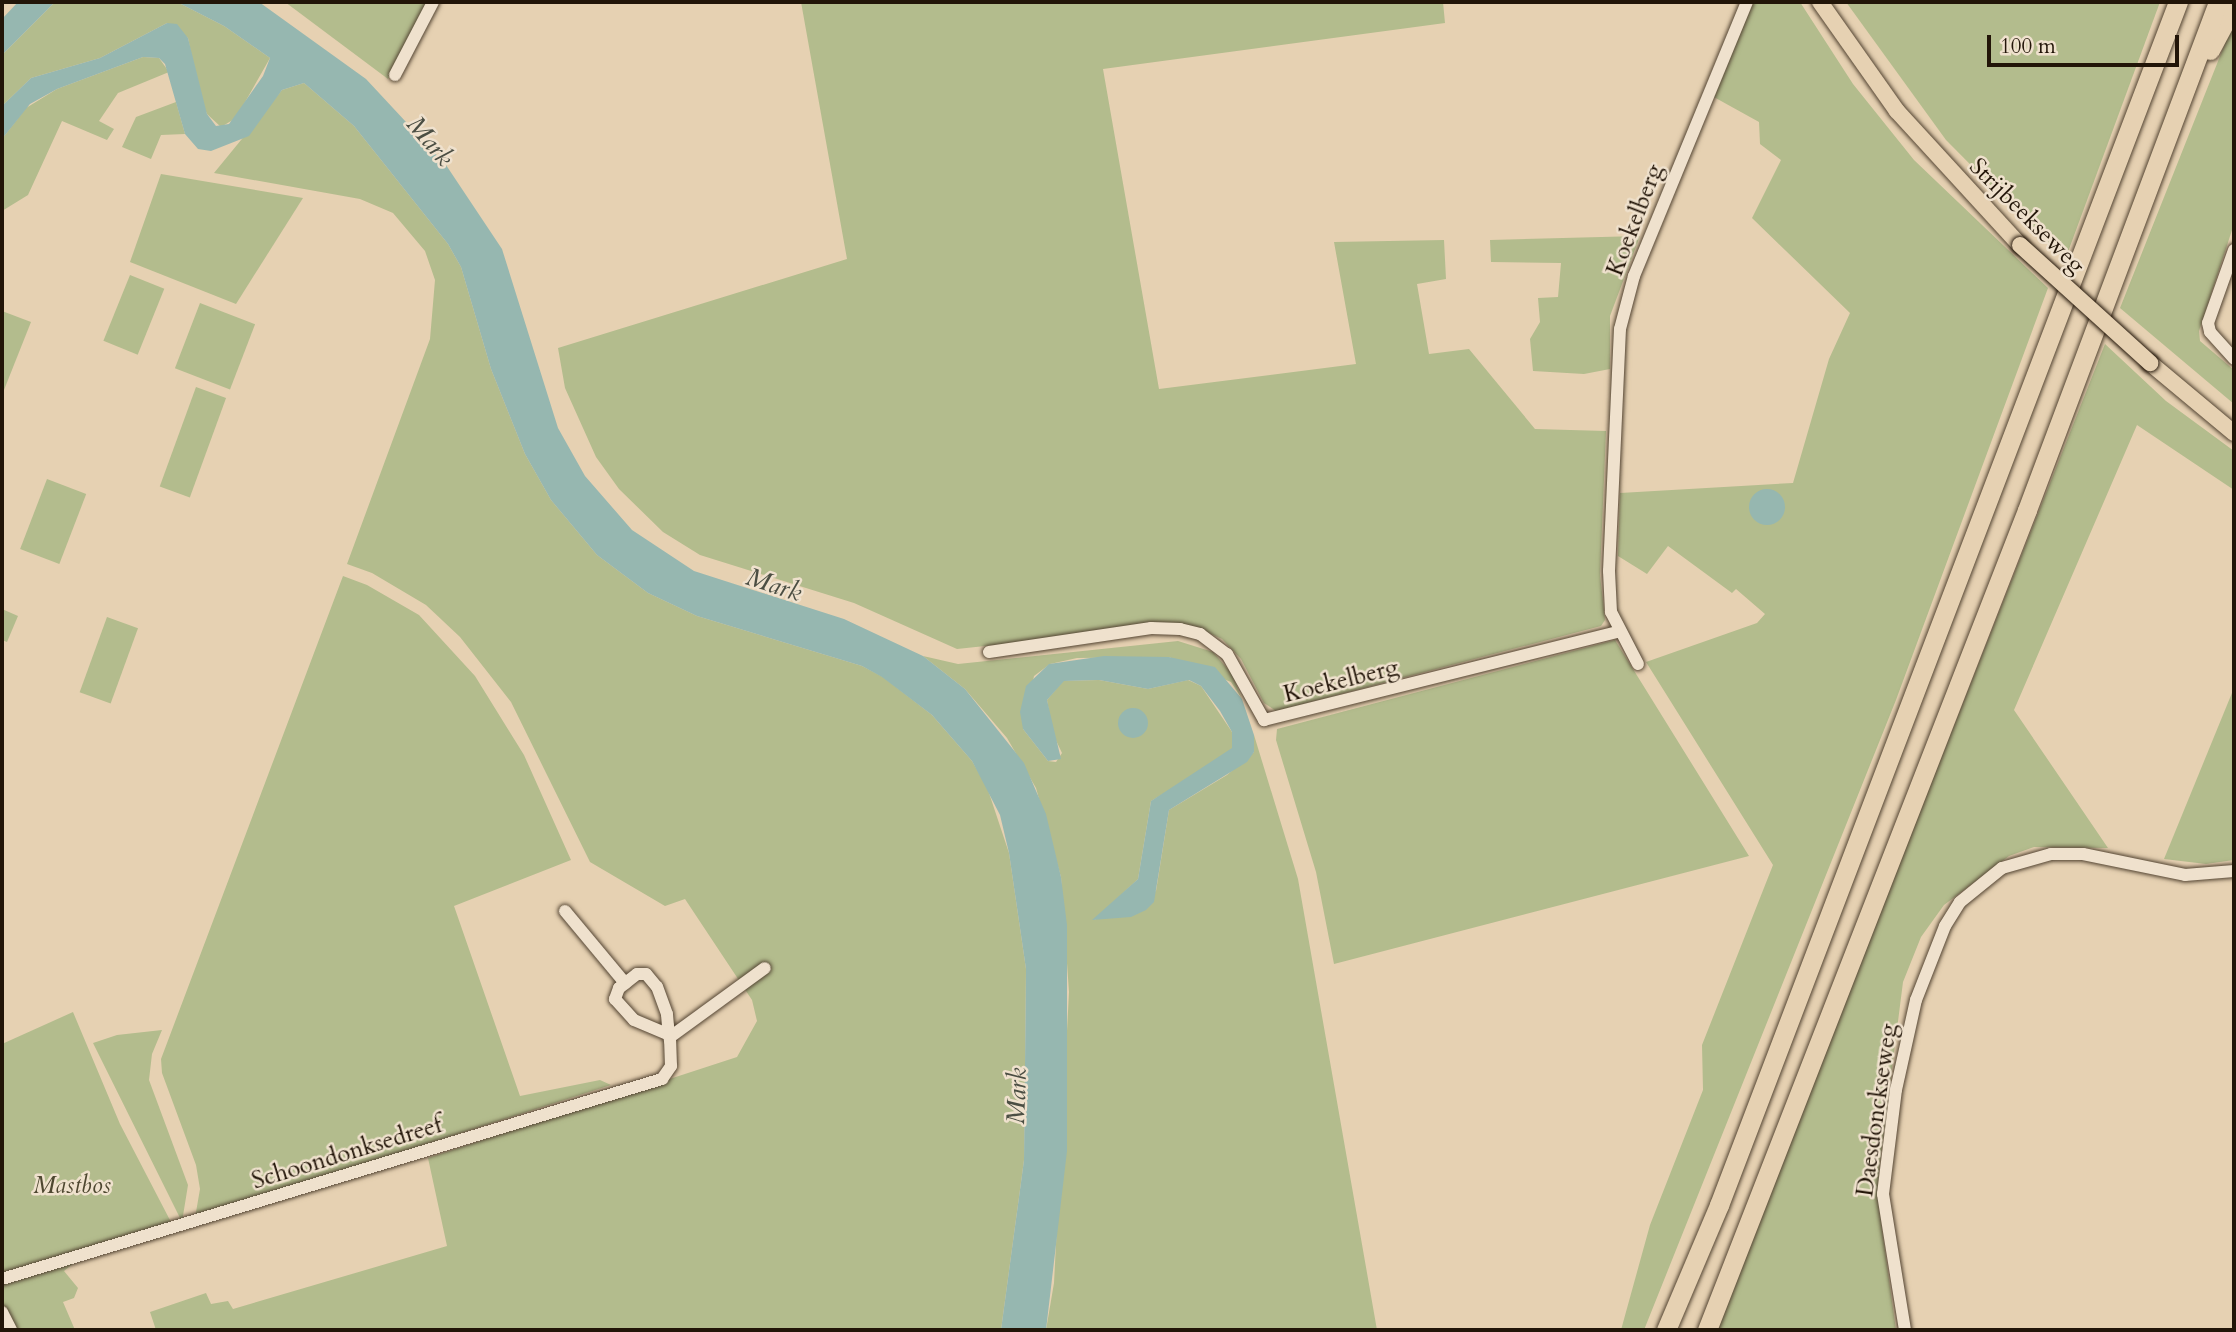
<!DOCTYPE html>
<html>
<head>
<meta charset="utf-8">
<style>
	body { margin:0 }
	#map { position:relative; width:2236px; height:1332px; overflow:hidden; background:#e6d1b2; font-family:Cardo,serif }
	div>[style] { position:absolute }
	.green>* { inset:0; background:#b3bc8d; transform-origin:0 0 }
	.water>* { inset:0; background:#96b7b0 }
	.round { border-radius:50% }
	.roads { filter:drop-shadow(0 0 2px #534432) drop-shadow(0 0 2px #534432) }
	.minor>* { height:12px; margin:-6px; padding:0 6px; transform-origin:6px; border-radius:6px; background:#efe1cd }
	.major>* { height:16px; margin:-8px; padding:0 8px; transform-origin:8px; border-radius:8px; background:#e6d1b2 }
	.highway>* { height:19px; margin:-9.5px; padding:0 9.5px; transform-origin:9.5px; border-radius:9.5px; background:#e6d1b2 }
	.bridges { filter:drop-shadow(0 0 2px #221508) drop-shadow(0 0 2px #221508) }
	.major-bridge>* { height:16px; margin:-8px; padding:0 8px; transform-origin:8px; border-radius:8px; background:#e6d1b2 }
	span { translate:-50% -50%; white-space:nowrap; text-align:center; line-height:1.15; -webkit-text-stroke:5px #efe1cd; paint-order:stroke }
	.street-label { font-size:24px; color:#221508 }
	.park-label { font-size:24px; color:#4e4730; font-style:italic }
	.water-label { font-size:26px; color:#4b4e43; font-style:italic }
	.frame { position:absolute; inset:0; border:4px solid #221508; pointer-events:none }
	.scale { position:absolute; left:1987px; top:35px; width:192px; height:32px; box-sizing:border-box; border:4px solid #221508; border-top:0; padding-left:9px; font-size:21px; line-height:24px; white-space:nowrap; color:#221508; -webkit-text-stroke:5px #efe1cd; paint-order:stroke }
</style>
</head>
<body>
<div id="map">
	<div class="green">
		<i style="clip-path:polygon(55px 2px,177px 2px,224px 26px,270px 58px,236px 118px,221px 127px,207px 114px,200px 97px,188px 38px,167px 23px,100px 58px,31px 78px,2px 106px,2px 55px)"></i>
		<i style="clip-path:polygon(285px 2px,430px 2px,388px 79px)"></i>
		<i style="clip-path:polygon(801px 2px,1443px 2px,1445px 23px,1103px 69px,1159px 389px,1356px 364px,1334px 242px,1444px 240px,1446px 279px,1417px 284px,1429px 354px,1469px 349px,1535px 429px,1606px 431px,1600px 575px,1605px 620px,1601px 626px,1276px 711px,1264px 703px,1241px 659px,1222px 639px,1196px 627px,1179px 625px,957px 649px,854px 603px,700px 555px,663px 532px,619px 489px,596px 457px,565px 388px,558px 348px,847px 259px)"></i>
		<i style="clip-path:polygon(1754px 2px,1800px 2px,1853px 84px,1914px 160px,2048px 288px,1896px 700px,1644px 1330px,1621px 1330px,1650px 1225px,1703px 1090px,1702px 1045px,1773px 865px,1646px 662px,1757px 623px,1765px 614px,1736px 589px,1732px 593px,1668px 546px,1647px 574px,1618px 556px,1620px 493px,1793px 483px,1829px 359px,1850px 313px,1752px 218px,1781px 160px,1760px 144px,1759px 122px,1712px 96px)"></i>
		<i style="clip-path:polygon(1846px 2px,2160px 2px,2065px 260px,1946px 140px)"></i>
		<i style="clip-path:polygon(2234px 21px,2234px 224px,2199px 331px,2200px 341px,2234px 370px,2234px 404px,2120px 308px)"></i>
		<i style="clip-path:polygon(143px 57px,159px 58px,169px 72px,118px 93px,99px 121px,114px 129px,107px 140px,62px 121px,28px 195px,2px 211px,2px 139px,26px 108px,57px 89px)"></i>
		<i style="clip-path:polygon(304px 83px,354px 126px,448px 244px,461px 267px,491px 369px,525px 454px,551px 500px,597px 555px,648px 593px,697px 616px,862px 666px,883px 677px,932px 715px,972px 761px,987px 787px,1009px 853px,1026px 969px,1024px 1160px,1001px 1330px,156px 1330px,150px 1312px,206px 1293px,211px 1304px,228px 1301px,233px 1309px,447px 1246px,428px 1158px,737px 1057px,757px 1021px,752px 1000px,685px 899px,665px 906px,590px 862px,511px 702px,460px 637px,426px 605px,372px 573px,347px 564px,430px 339px,435px 280px,425px 251px,393px 213px,360px 199px,214px 173px,282px 90px)"></i>
		<i style="clip-path:polygon(176px 102px,185px 134px,161px 135px,151px 159px,122px 147px,136px 117px)"></i>
		<i style="clip-path:polygon(161px 174px,303px 198px,236px 304px,130px 262px)"></i>
		<i style="clip-path:polygon(1640px 236px,1610px 316px,1610px 369px,1584px 374px,1533px 371px,1530px 339px,1540px 322px,1538px 298px,1558px 297px,1561px 263px,1491px 262px,1490px 240px)"></i>
		<i style="left:130px;top:275px;width:37px;height:71px;rotate:22deg"></i>
		<i style="left:200px;top:303px;width:59px;height:70px;rotate:21deg"></i>
		<i style="clip-path:polygon(2px 311px,31px 322px,2px 395px)"></i>
		<i style="clip-path:polygon(2105px 344px,2166px 401px,2234px 451px,2234px 490px,2137px 425px,2014px 710px,2108px 848px,2034px 847px,2009px 856px,1944px 905px,1921px 937px,1903px 982px,1879px 1171px,1878px 1200px,1896px 1330px,1715px 1330px)"></i>
		<i style="left:196px;top:387px;width:32px;height:106px;rotate:20deg"></i>
		<i style="left:47px;top:479px;width:42px;height:75px;rotate:21deg"></i>
		<i style="clip-path:polygon(343px 576px,367px 585px,419px 615px,475px 676px,524px 755px,571px 860px,454px 906px,520px 1096px,600px 1080px,611px 1085px,195px 1218px,200px 1189px,196px 1165px,162px 1073px,161px 1059px)"></i>
		<i style="clip-path:polygon(2px 609px,18px 616px,7px 642px,2px 640px)"></i>
		<i style="left:107px;top:617px;width:33px;height:80px;rotate:20deg"></i>
		<i style="clip-path:polygon(1615px 640px,1749px 856px,1334px 964px,1316px 872px,1276px 740px,1277px 729px)"></i>
		<i style="clip-path:polygon(1178px 641px,1213px 652px,1232px 674px,1242px 699px,1231px 682px,1169px 657px,1077px 658px,1050px 664px,1034px 676px,1023px 729px,1048px 761px,1056px 762px,1062px 753px,1053px 734px,1047px 700px,1063px 681px,1099px 680px,1148px 689px,1188px 680px,1201px 686px,1232px 732px,1232px 753px,1151px 801px,1138px 879px,1094px 920px,1156px 891px,1169px 810px,1227px 775px,1254px 752px,1254px 735px,1298px 879px,1377px 1330px,1046px 1330px,1054px 1283px,1069px 992px,1061px 877px,1036px 788px,1007px 738px,965px 689px,923px 656px,958px 664px)"></i>
		<i style="clip-path:polygon(2234px 688px,2234px 860px,2206px 864px,2164px 859px)"></i>
		<i style="clip-path:polygon(73px 1012px,120px 1124px,172px 1224px,74px 1263px,64px 1271px,78px 1288px,74px 1298px,63px 1302px,75px 1330px,2px 1330px,2px 1044px)"></i>
		<i style="clip-path:polygon(162px 1030px,152px 1054px,149px 1080px,188px 1185px,182px 1222px,93px 1043px,117px 1035px)"></i>
	</div>
	<div class="water">
		<i style="clip-path:polygon(18px 2px,55px 2px,2px 55px,2px 19px)"></i>
		<i style="clip-path:polygon(177px 2px,259px 2px,366px 79px,446px 165px,502px 249px,558px 428px,585px 476px,632px 530px,694px 571px,844px 619px,923px 656px,965px 689px,1024px 763px,1046px 814px,1061px 877px,1067px 925px,1067px 1151px,1046px 1330px,1001px 1330px,1024px 1160px,1026px 969px,1009px 853px,1000px 815px,972px 761px,932px 715px,882px 677px,862px 666px,697px 616px,648px 593px,597px 555px,551px 500px,525px 454px,491px 369px,461px 267px,448px 244px,354px 126px,304px 83px,282px 90px,249px 136px,211px 151px,198px 149px,185px 134px,165px 64px,159px 58px,143px 57px,57px 89px,30px 104px,2px 139px,2px 106px,31px 78px,100px 58px,167px 23px,177px 24px,188px 38px,207px 114px,216px 126px,229px 124px,263px 76px,270px 58px,224px 26px)"></i>
		<i class="round" style="left:1749px;top:489px;width:36px;height:36px"></i>
		<i style="clip-path:polygon(1104px 656px,1169px 657px,1215px 667px,1242px 699px,1254px 735px,1254px 752px,1247px 762px,1169px 810px,1154px 902px,1146px 910px,1131px 917px,1092px 920px,1138px 879px,1151px 801px,1232px 748px,1232px 732px,1220px 711px,1201px 686px,1189px 680px,1148px 689px,1099px 680px,1064px 681px,1047px 700px,1061px 759px,1048px 761px,1023px 729px,1020px 712px,1026px 686px,1049px 664px)"></i>
		<i class="round" style="left:1118px;top:708px;width:30px;height:30px"></i>
	</div>
	<div class="roads">
		<div class="minor">
			<i style="left:395px;top:75px;width:82px;rotate:-62.5deg"></i>
			<i style="left:2234px;top:250px;width:77px;rotate:109.6deg"></i>
			<i style="left:2208px;top:323px;width:9px;rotate:77deg"></i>
			<i style="left:2210px;top:332px;width:36px;rotate:48deg"></i>
			<i style="left:989px;top:652px;width:164px;rotate:-8.4deg"></i>
			<i style="left:1151px;top:628px;width:29px;rotate:2deg"></i>
			<i style="left:1180px;top:629px;width:21px;rotate:14deg"></i>
			<i style="left:1200px;top:634px;width:34px;rotate:37deg"></i>
			<i style="left:1227px;top:654px;width:76px;rotate:60.7deg"></i>
			<i style="left:1264px;top:720px;width:365px;rotate:-14deg"></i>
			<i style="left:1638px;top:664px;width:59px;rotate:-117.4deg"></i>
			<i style="left:1611px;top:612px;width:41px;rotate:-92.8deg"></i>
			<i style="left:1609px;top:571px;width:242px;rotate:-87.4deg"></i>
			<i style="left:1620px;top:329px;width:55px;rotate:-75.2deg"></i>
			<i style="left:1634px;top:276px;width:296px;rotate:-67.6deg"></i>
			<i style="left:565px;top:911px;width:94px;rotate:50.2deg"></i>
			<i style="left:670px;top:1037px;width:117px;rotate:-36deg"></i>
			<i style="left:2px;top:1279px;width:690px;rotate:-16.86deg"></i>
			<i style="left:662px;top:1079px;width:16px;rotate:-55deg"></i>
			<i style="left:671px;top:1066px;width:25px;rotate:-92deg"></i>
			<i style="left:670px;top:1041px;width:15px;rotate:-98deg"></i>
			<i style="left:668px;top:1026px;width:12px;rotate:-95deg"></i>
			<i style="left:667px;top:1014px;width:29px;rotate:-110deg"></i>
			<i style="left:657px;top:987px;width:17px;rotate:-130deg"></i>
			<i style="left:646px;top:974px;width:9px;rotate:180deg"></i>
			<i style="left:637px;top:974px;width:23px;rotate:142deg"></i>
			<i style="left:619px;top:988px;width:12px;rotate:110deg"></i>
			<i style="left:615px;top:999px;width:28px;rotate:48deg"></i>
			<i style="left:634px;top:1020px;width:38px;rotate:23deg"></i>
			<i style="left:2px;top:1312px;width:20px;rotate:63deg"></i>
			<i style="left:1905px;top:1330px;width:138px;rotate:-99.2deg"></i>
			<i style="left:1883px;top:1194px;width:105px;rotate:-82.9deg"></i>
			<i style="left:1896px;top:1090px;width:92px;rotate:-77.5deg"></i>
			<i style="left:1916px;top:1000px;width:79px;rotate:-68.6deg"></i>
			<i style="left:1945px;top:926px;width:28px;rotate:-58deg"></i>
			<i style="left:1960px;top:902px;width:54px;rotate:-39deg"></i>
			<i style="left:2002px;top:868px;width:51px;rotate:-15.9deg"></i>
			<i style="left:2051px;top:854px;width:32px"></i>
			<i style="left:2083px;top:854px;width:104px;rotate:11.6deg"></i>
			<i style="left:2185px;top:875px;width:49px;rotate:-4.7deg"></i>
		</div>
		<div class="major">
			<i style="left:1820px;top:2px;width:133px;rotate:54.8deg"></i>
			<i style="left:1897px;top:111px;width:182px;rotate:47.5deg"></i>
			<i style="left:2150px;top:363px;width:109px;rotate:39.8deg"></i>
		</div>
		<div class="highway">
			<i style="left:2210px;top:50px;width:51px;rotate:-61.9deg"></i>
			<i style="left:1666px;top:1330px;width:136px;rotate:-67deg"></i>
			<i style="left:1719px;top:1205px;width:1288px;rotate:-69.12deg"></i>
			<i style="left:1707px;top:1330px;width:880px;rotate:-68.68deg"></i>
			<i style="left:2027px;top:510px;width:543px;rotate:-69.39deg"></i>
		</div>
	</div>
	<div class="bridges">
		<div class="major-bridge">
			<i style="left:2020px;top:245px;width:176px;rotate:42.2deg"></i>
		</div>
	</div>
	<div class="street-label">
		<span style="left:2027px;top:216px;rotate:45deg">Strijbeekseweg</span>
		<span style="left:1635px;top:220px;rotate:-69deg">Koekelberg</span>
		<span style="left:1341px;top:681px;rotate:-14deg">Koekelberg</span>
		<span style="left:1877px;top:1110px;rotate:-82deg">Daesdonckseweg</span>
		<span style="left:347px;top:1153px;rotate:-17deg">Schoondonksedreef</span>
	</div>
	<div class="park-label">
		<span style="left:72px;top:1186px">Mastbos</span>
	</div>
	<div class="water-label">
		<span style="left:430px;top:141px;rotate:50deg">Mark</span>
		<span style="left:774px;top:585px;rotate:18deg">Mark</span>
		<span style="left:1017px;top:1096px;rotate:-88deg">Mark</span>
	</div>
	<div class="frame"></div>
	<div class="scale">100 m</div>
</div>
</body>
</html>
